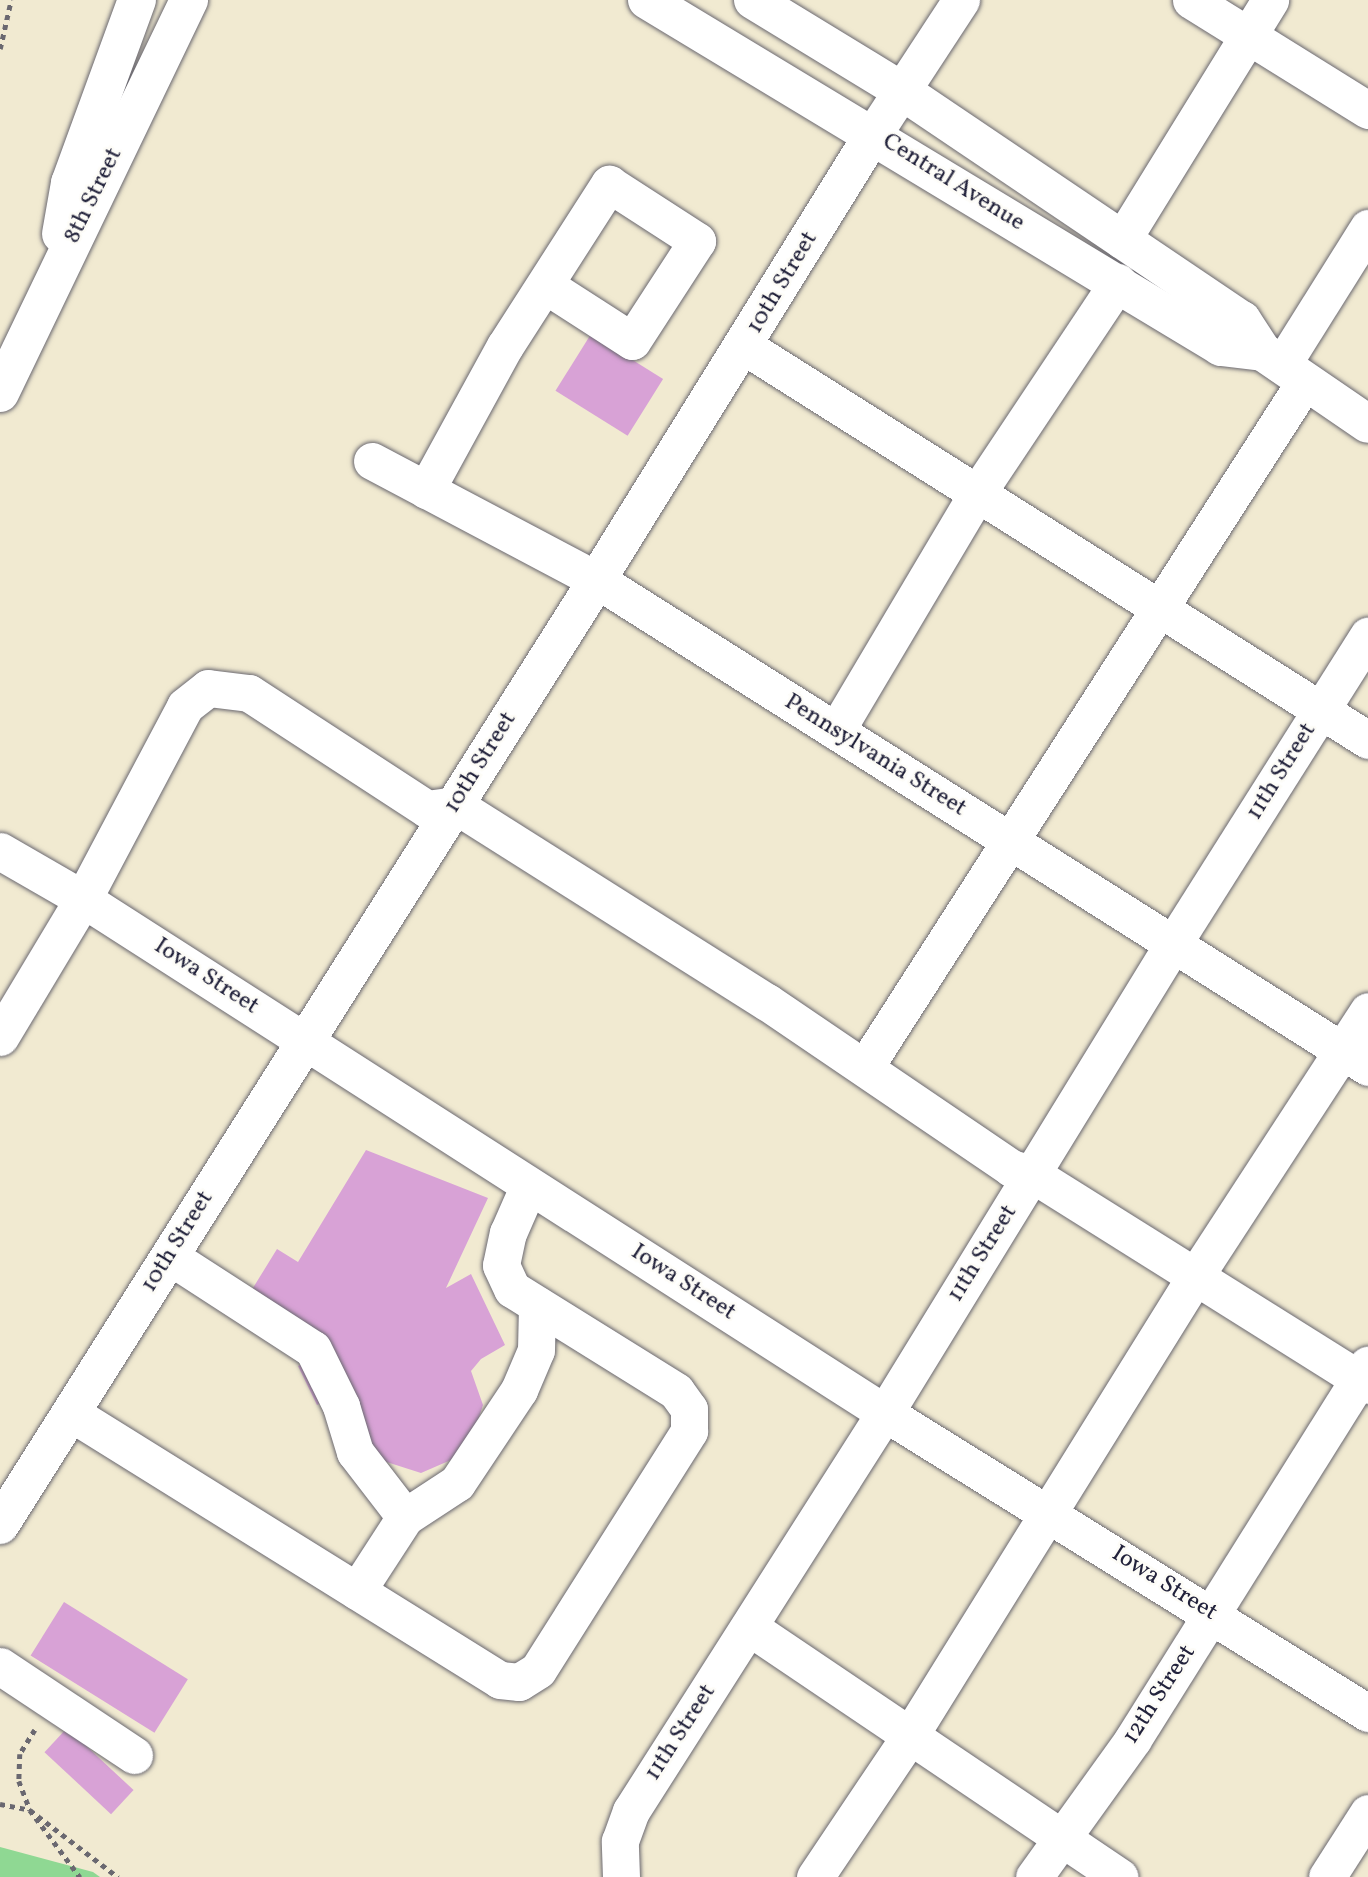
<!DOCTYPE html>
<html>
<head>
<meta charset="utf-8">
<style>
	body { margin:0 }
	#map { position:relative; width:1368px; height:1877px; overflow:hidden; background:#f1ead1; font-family:Vollkorn,serif }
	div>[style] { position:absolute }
	.green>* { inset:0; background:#8fd893 }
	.building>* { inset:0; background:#d8a2d6; transform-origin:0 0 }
	.path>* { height:4.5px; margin-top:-2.25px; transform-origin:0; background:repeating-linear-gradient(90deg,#6a6870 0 5px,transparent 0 10px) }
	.roads { filter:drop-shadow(0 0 2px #6a6870) drop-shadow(0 0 2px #6a6870) }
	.minor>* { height:37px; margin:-18.5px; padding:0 18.5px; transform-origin:18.5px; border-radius:18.5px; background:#fff }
	.major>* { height:38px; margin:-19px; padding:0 19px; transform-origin:19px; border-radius:19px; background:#fff }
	span { translate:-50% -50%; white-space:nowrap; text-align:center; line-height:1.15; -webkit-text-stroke:5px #fdfcf7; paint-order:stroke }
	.street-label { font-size:24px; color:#22223b }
</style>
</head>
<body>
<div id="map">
	<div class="green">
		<i style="clip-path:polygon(0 1847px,93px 1872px,100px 1877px,0 1877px)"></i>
	</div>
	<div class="building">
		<i style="left:591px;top:334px;width:85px;height:67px;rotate:32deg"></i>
		<i style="clip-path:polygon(366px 1150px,488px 1198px,446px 1288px,471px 1274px,505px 1345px,481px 1359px,471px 1371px,483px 1405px,467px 1453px,421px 1473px,371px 1457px,344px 1392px,317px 1405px,298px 1366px,335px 1350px,248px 1296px,277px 1249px,298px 1262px)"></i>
		<i style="left:64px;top:1602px;width:146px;height:63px;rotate:32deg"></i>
		<i style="left:67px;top:1728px;width:91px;height:33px;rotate:43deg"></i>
	</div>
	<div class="path">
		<i style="left:0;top:49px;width:50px;rotate:-77.3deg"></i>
		<i style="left:35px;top:1730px;width:28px;rotate:122deg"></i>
		<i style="left:20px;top:1754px;width:27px;rotate:92deg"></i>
		<i style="left:19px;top:1781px;width:31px;rotate:69deg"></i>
		<i style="left:30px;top:1810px;width:84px;rotate:53.3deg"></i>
		<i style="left:0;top:1804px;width:31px;rotate:11deg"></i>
		<i style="left:30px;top:1810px;width:111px;rotate:37.3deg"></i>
	</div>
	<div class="roads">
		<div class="minor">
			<i style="left:1191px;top:0;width:208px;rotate:31.9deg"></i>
			<i style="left:874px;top:133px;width:159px;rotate:-56.8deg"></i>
			<i style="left:1122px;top:240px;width:282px;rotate:-58.3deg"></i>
			<i style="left:744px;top:346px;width:738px;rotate:32.27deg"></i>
			<i style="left:1282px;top:365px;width:162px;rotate:-57.9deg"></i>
			<i style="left:372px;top:461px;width:255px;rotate:27.9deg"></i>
			<i style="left:597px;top:580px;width:912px;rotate:32.28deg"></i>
			<i style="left:426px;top:490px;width:164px;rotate:-61.3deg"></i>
			<i style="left:505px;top:346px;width:193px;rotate:-57.3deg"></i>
			<i style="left:609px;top:184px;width:105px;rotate:32.9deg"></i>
			<i style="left:697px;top:241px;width:119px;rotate:123deg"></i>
			<i style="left:632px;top:341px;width:103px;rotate:-147.2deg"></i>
			<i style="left:836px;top:731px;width:274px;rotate:-59.3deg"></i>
			<i style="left:976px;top:495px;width:256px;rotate:-56.3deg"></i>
			<i style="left:0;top:851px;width:96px;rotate:30deg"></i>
			<i style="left:83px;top:899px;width:953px;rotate:32.66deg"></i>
			<i style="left:885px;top:1413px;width:569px;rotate:31.85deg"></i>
			<i style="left:0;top:1037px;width:161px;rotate:-59deg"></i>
			<i style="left:83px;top:899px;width:218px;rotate:-62.1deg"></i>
			<i style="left:185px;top:706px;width:29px;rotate:-38deg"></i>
			<i style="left:208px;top:688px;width:41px;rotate:7deg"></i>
			<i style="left:249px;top:693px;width:212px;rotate:33.1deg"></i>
			<i style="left:427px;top:809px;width:28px;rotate:-8deg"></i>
			<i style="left:455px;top:805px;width:369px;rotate:32.3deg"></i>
			<i style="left:767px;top:1002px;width:295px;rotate:34.2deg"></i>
			<i style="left:1011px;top:1168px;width:22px;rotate:16deg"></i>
			<i style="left:1032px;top:1174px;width:397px;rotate:32.1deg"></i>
			<i style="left:865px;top:1067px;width:813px;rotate:-57.31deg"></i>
			<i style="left:169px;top:1256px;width:171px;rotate:32.9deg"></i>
			<i style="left:313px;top:1349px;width:64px;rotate:63.8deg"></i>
			<i style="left:341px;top:1406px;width:48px;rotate:73.1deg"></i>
			<i style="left:355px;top:1452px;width:82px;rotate:52.4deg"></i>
			<i style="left:71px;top:1413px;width:505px;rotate:31.9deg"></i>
			<i style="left:500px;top:1680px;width:19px;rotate:6deg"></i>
			<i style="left:519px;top:1682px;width:22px;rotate:-32deg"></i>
			<i style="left:538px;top:1670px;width:283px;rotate:-57.7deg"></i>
			<i style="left:689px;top:1431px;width:22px;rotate:-90deg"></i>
			<i style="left:689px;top:1409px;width:22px;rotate:-126deg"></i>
			<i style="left:676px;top:1391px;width:193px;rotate:-148.1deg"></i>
			<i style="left:512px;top:1289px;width:26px;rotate:-115deg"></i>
			<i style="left:501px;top:1265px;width:33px;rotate:-78deg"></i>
			<i style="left:508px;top:1233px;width:52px;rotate:-66.4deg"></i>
			<i style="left:357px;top:1591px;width:88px;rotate:-57deg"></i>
			<i style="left:405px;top:1517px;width:62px;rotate:-33.2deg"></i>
			<i style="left:457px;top:1483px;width:112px;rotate:-56.3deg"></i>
			<i style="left:519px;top:1390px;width:43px;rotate:-67deg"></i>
			<i style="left:536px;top:1350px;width:45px;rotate:-88.7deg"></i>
			<i style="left:749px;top:1627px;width:447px;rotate:34deg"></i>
			<i style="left:0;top:1666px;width:161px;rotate:33.6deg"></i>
			<i style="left:621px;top:1877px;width:36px;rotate:-92deg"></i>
			<i style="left:620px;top:1841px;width:32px;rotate:-70deg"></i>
			<i style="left:631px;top:1811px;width:472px;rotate:-57.5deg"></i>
			<i style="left:885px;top:1413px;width:550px;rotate:-58.45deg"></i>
			<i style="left:1173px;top:944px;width:365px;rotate:-57.7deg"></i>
			<i style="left:815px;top:1877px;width:169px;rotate:-56.1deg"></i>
			<i style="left:909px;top:1737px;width:544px;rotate:-58.15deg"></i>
			<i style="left:1196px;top:1275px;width:315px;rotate:-56.9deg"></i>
			<i style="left:1034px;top:1877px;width:170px;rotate:-54.3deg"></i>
			<i style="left:1133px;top:1739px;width:442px;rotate:-57.9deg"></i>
			<i style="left:1327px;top:1877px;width:76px;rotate:-57.4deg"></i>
		</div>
		<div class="major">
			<i style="left:647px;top:0;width:671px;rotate:31.15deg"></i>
			<i style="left:1221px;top:347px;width:42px;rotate:6.8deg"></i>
			<i style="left:753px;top:0;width:175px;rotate:31.4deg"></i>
			<i style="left:902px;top:91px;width:410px;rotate:34deg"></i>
			<i style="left:1242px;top:320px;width:38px;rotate:57deg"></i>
			<i style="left:1263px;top:352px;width:127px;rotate:34.4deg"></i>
			<i style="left:61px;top:234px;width:52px;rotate:-80deg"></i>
			<i style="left:70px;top:183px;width:195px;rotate:-69.9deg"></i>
			<i style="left:0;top:393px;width:436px;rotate:-64.3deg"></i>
			<i style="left:0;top:1525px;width:1089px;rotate:-57.71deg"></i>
			<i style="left:582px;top:604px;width:554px;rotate:-58.2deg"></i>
		</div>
	</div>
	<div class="street-label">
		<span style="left:953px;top:183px;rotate:32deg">Central Avenue</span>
		<span style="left:94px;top:196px;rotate:-64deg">8th Street</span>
		<span style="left:783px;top:283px;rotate:-59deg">10th Street</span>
		<span style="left:875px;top:756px;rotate:32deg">Pennsylvania Street</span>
		<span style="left:481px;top:763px;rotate:-58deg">10th Street</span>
		<span style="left:1282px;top:772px;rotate:-58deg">11th Street</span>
		<span style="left:206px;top:977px;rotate:33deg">Iowa Street</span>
		<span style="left:178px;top:1242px;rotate:-58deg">10th Street</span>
		<span style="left:983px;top:1254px;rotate:-58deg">11th Street</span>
		<span style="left:683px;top:1283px;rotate:33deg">Iowa Street</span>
		<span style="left:1164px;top:1584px;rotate:32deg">Iowa Street</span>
		<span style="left:1160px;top:1695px;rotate:-57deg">12th Street</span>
		<span style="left:681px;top:1733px;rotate:-57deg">11th Street</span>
	</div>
</div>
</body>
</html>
